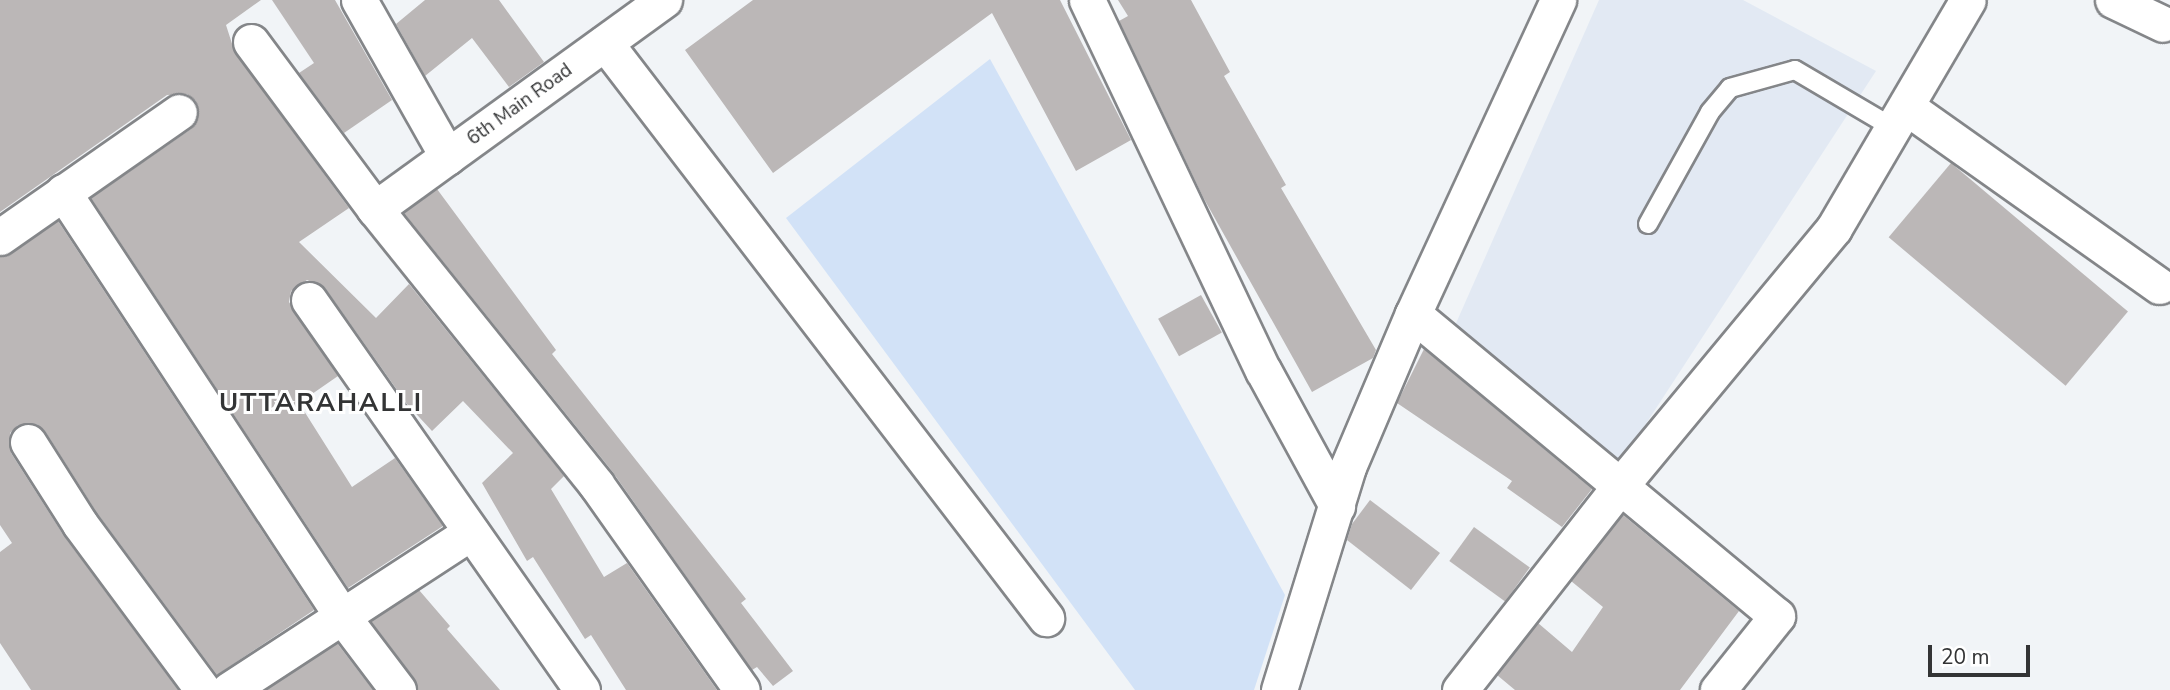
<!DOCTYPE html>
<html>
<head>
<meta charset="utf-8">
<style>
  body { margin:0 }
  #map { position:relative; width:2170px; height:690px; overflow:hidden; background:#f1f4f7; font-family:"Nunito Sans",sans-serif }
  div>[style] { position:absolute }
  .built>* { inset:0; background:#e2e9f3 }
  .green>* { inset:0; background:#d2e2f7 }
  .building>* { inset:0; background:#bbb7b7; transform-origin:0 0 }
  .roads { filter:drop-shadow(2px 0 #848689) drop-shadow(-2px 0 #848689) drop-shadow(0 2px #848689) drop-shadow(0 -2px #848689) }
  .lane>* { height:18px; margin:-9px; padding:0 9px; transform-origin:9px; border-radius:9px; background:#fff }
  .street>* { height:35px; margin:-17.5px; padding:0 17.5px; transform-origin:17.5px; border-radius:17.5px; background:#fff }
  span { translate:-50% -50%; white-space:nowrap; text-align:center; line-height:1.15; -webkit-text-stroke:6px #fff; paint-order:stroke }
  .street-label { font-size:19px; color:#333435 }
  .district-label { font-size:26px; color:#333435; font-weight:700; letter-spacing:2px }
  .scale { position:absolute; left:1928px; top:645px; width:102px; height:32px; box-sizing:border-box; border:4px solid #333435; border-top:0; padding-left:9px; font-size:21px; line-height:24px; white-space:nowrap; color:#333435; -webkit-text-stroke:5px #fff; paint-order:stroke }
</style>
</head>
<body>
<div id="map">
  <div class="built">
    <div style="clip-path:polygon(1599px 0,1743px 0,1876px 71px,1621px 462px,1453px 330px)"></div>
  </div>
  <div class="green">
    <div style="clip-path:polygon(990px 59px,1285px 595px,1254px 690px,1135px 690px,786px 218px)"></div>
  </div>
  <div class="building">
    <div style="clip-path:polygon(0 0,261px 0,226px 25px,235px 53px,349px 208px,299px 242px,376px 318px,409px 284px,564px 476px,551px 489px,604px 577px,627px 563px,717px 690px,626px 690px,591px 635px,585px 639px,533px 557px,527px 561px,482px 483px,513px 453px,463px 401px,432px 431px,407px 404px,325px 288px,307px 280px,291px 291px,289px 302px,338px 376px,299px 403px,352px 487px,395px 458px,443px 526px,348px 588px,91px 198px,191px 129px,197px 120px,196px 101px,187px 94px,167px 95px,0 212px)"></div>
    <div style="clip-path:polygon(272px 0,335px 0,392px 100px,344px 133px,299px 73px,314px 63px)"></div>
    <div style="clip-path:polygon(425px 0,499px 0,544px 62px,509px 87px,472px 38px,425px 76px,396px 24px)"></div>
    <div style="clip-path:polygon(753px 0,1060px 0,1131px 140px,1076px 171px,992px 13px,773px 173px,685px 50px)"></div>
    <div style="clip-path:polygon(1118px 0,1191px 0,1230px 72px,1224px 76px,1286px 185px,1281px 188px,1376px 350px,1373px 358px,1312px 392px,1203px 197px,1119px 21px,1128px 16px)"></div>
    <div style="left:1951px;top:163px;width:231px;height:97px;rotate:40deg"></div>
    <div style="clip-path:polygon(437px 189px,556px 350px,552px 354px,746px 599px,741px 603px,793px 671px,773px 686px,757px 667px,752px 670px,612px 471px,404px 213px)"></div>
    <div style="clip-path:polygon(58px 221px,314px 610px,217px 675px,97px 513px,45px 431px,37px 424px,18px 425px,10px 433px,11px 453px,64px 536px,178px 690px,31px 690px,0 643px,0 552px,12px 543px,0 525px,0 257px)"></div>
    <div style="left:1201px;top:295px;width:43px;height:49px;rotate:61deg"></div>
    <div style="clip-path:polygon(1424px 349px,1592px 489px,1562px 527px,1507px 488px,1512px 481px,1397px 403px)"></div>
    <div style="clip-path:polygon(1370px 500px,1440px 553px,1411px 590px,1347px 540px,1352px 524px)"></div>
    <div style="clip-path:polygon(1623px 515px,1739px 611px,1680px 690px,1515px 690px,1497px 675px,1538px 623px,1572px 652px,1603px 607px,1571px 581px)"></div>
    <div style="left:1474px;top:527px;width:69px;height:42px;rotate:36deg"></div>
    <div style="clip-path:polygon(419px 590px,450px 626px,447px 629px,500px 690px,418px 690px,414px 678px,371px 621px)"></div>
    <div style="clip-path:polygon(337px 643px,373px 690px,266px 690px)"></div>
  </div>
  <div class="roads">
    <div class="lane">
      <div style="left:1648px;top:224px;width:128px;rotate:-61deg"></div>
      <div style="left:1710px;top:112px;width:31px;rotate:-50deg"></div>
      <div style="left:1730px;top:88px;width:67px;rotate:-15.5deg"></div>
      <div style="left:1795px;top:70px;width:116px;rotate:30.5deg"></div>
    </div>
    <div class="street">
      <div style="left:359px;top:0;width:180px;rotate:60.5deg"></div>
      <div style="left:1087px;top:0;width:410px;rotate:64.6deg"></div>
      <div style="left:1263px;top:370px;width:155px;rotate:61.4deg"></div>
      <div style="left:2113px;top:0;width:55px;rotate:25.6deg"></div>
      <div style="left:251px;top:42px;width:208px;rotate:53.4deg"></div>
      <div style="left:375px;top:209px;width:353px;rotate:51.2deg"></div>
      <div style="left:596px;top:484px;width:252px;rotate:54.7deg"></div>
      <div style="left:605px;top:43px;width:725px;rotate:52.51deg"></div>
      <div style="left:1908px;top:108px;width:308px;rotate:35.3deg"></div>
      <div style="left:63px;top:192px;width:508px;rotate:56.65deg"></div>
      <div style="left:342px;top:616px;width:93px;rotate:52.9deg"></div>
      <div style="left:375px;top:209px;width:357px;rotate:-35.9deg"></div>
      <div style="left:0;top:237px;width:218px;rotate:-34.9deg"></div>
      <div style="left:309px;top:300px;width:476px;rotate:55deg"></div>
      <div style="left:1413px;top:314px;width:473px;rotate:39.7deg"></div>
      <div style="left:1777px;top:616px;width:95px;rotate:128.6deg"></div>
      <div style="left:28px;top:442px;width:97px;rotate:57.6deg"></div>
      <div style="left:80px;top:524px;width:207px;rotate:53.5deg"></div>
      <div style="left:229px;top:690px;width:289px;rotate:-33.1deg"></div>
      <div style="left:1279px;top:690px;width:233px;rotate:-72.8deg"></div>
      <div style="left:1348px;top:467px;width:166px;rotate:-67deg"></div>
      <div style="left:1413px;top:314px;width:346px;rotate:-65.2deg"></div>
      <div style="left:1460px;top:690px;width:259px;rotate:-51.9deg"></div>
      <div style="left:1620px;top:486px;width:335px;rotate:-50.3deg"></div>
      <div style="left:1834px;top:228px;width:264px;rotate:-59.6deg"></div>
    </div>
  </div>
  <div class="street-label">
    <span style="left:520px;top:105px;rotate:-36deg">6th Main Road</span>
  </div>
  <div class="district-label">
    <span style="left:321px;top:403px">UTTARAHALLI</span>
  </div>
  <div class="scale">20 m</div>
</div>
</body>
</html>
